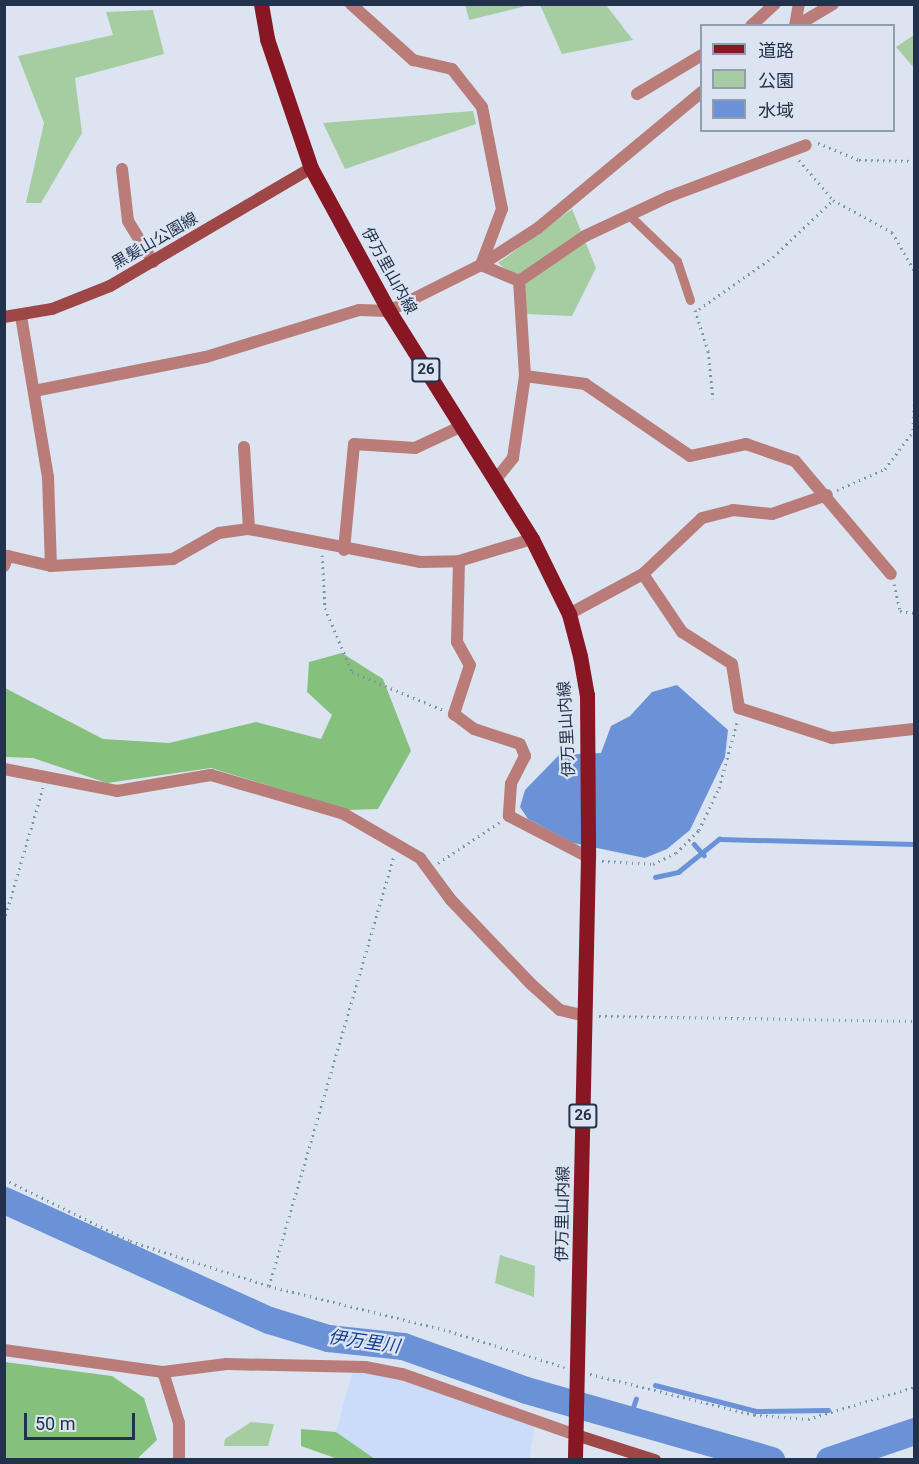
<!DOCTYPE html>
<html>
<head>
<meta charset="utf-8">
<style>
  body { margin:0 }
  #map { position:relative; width:919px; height:1464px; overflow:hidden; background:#dce4f1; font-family:Roboto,"Noto Sans JP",sans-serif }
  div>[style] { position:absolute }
  .built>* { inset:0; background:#cbdcfa }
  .green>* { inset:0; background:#a6cda1 }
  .forest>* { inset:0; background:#85c17d }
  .water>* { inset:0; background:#6b92d7 }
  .stream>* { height:4.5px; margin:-2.25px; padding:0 2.25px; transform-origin:2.25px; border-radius:2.25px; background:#6b92d7 }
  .river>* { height:27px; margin:-13.5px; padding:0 13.5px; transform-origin:13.5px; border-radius:13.5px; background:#6b92d7 }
  .path>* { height:3px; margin-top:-1.5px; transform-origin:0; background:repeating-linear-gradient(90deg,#8490a3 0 1.5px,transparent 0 6px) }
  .lane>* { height:9px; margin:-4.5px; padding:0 4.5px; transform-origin:4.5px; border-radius:4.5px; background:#b97c79 }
  .street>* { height:12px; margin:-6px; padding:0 6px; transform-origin:6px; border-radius:6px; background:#b97c79 }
  .secondary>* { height:12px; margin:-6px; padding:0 6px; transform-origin:6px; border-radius:6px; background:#9f4747 }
  .primary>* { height:15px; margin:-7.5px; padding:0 7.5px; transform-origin:7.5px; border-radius:7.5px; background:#881723 }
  span { translate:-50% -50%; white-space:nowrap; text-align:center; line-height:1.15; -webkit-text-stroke:4.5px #dce4f1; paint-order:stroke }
  .shield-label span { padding:2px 4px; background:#dce4f1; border:2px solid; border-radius:4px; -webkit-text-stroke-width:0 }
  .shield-label { font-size:15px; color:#23324c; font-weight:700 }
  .street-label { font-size:16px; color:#23324c }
  .water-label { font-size:18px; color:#143f90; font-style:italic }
  .frame { position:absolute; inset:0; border:6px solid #23324c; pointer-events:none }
  .legend { position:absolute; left:700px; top:24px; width:195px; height:108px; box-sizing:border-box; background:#dce4f1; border:2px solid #929daf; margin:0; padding:8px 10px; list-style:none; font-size:18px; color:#23324c }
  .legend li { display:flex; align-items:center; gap:12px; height:30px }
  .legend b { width:30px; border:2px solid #929daf }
  .scale { position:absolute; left:24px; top:1413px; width:111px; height:27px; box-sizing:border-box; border:3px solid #23324c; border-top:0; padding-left:8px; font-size:18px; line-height:21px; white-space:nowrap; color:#23324c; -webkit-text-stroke:4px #dce4f1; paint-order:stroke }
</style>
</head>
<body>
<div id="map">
  <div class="built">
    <div style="clip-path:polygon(353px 1370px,400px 1378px,535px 1425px,529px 1460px,375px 1459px,336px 1432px)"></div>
  </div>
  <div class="green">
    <div style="clip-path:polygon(465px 4px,530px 4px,530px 5px,469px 20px)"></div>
    <div style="clip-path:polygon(540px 5px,606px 5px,633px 40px,562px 54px)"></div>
    <div style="clip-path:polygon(153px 10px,164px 54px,75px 78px,82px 133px,41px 203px,26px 203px,44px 123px,18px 56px,113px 35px,106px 12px)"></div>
    <div style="clip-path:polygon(914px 35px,914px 68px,896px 47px)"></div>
    <div style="clip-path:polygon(473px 111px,476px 124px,345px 169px,323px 123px)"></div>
    <div style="clip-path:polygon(572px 209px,596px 268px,572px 316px,525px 314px,524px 284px,498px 263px)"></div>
    <div style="clip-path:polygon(500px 1255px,535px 1266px,534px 1297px,495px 1283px)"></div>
    <div style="clip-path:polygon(251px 1422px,274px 1424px,268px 1446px,224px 1446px,225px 1439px)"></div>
  </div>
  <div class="forest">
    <div style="clip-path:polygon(342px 653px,383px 679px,411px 751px,378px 809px,349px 810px,211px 768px,107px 783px,33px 758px,5px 757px,5px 688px,103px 739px,169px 743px,256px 722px,321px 739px,332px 715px,307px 692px,309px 662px)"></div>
    <div style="clip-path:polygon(5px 1362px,112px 1376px,144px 1398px,157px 1440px,137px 1459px,5px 1459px)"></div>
    <div style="clip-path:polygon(301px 1429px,336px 1432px,375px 1459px,338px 1459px,301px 1446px)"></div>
  </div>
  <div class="water">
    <div style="clip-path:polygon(677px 685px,728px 730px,725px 757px,690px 830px,667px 849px,645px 858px,573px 843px,528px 819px,520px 807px,525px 790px,559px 755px,601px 753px,611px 726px,630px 716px,652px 692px)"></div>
  </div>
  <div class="stream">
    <div style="left:694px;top:844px;width:15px;rotate:48deg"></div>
    <div style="left:655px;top:877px;width:24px;rotate:-12deg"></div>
    <div style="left:678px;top:872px;width:53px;rotate:-38.8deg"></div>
    <div style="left:719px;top:839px;width:195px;rotate:1.5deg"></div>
    <div style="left:655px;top:1385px;width:104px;rotate:14.4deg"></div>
    <div style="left:756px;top:1411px;width:72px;rotate:-0.8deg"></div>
    <div style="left:629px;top:1419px;width:21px;rotate:-71deg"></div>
  </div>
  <div class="river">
    <div style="left:4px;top:1200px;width:291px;rotate:24.4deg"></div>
    <div style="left:269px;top:1320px;width:62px;rotate:17deg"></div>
    <div style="left:328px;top:1338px;width:75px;rotate:6.1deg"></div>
    <div style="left:403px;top:1346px;width:131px;rotate:19.7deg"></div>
    <div style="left:526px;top:1390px;width:255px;rotate:15.9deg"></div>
    <div style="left:829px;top:1460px;width:90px;rotate:-18.8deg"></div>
  </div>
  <div class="path">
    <div style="left:818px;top:143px;width:44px;rotate:22.5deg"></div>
    <div style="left:859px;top:160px;width:55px;rotate:1deg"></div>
    <div style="left:799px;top:160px;width:52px;rotate:49.6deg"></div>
    <div style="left:833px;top:200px;width:67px;rotate:28.5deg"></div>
    <div style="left:892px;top:232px;width:44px;rotate:59.9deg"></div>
    <div style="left:699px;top:309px;width:90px;rotate:-35.1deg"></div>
    <div style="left:773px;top:257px;width:83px;rotate:-43.5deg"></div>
    <div style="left:695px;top:310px;width:43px;rotate:72.4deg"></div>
    <div style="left:708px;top:351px;width:48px;rotate:84.1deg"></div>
    <div style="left:913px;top:430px;width:25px;rotate:-88deg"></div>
    <div style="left:837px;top:490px;width:52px;rotate:-23.6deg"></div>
    <div style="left:885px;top:469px;width:49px;rotate:-53.4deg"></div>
    <div style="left:322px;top:555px;width:53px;rotate:86.8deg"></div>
    <div style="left:325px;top:608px;width:69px;rotate:67.1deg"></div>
    <div style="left:352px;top:672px;width:99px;rotate:22.7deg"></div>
    <div style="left:894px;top:584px;width:28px;rotate:77deg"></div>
    <div style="left:900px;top:611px;width:14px;rotate:8deg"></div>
    <div style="left:602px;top:861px;width:51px;rotate:3.4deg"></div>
    <div style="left:653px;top:864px;width:25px;rotate:-26deg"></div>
    <div style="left:676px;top:853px;width:33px;rotate:-45deg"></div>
    <div style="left:699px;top:830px;width:47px;rotate:-64.5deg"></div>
    <div style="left:719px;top:788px;width:72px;rotate:-74.6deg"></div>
    <div style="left:438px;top:863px;width:74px;rotate:-33.5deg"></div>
    <div style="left:4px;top:921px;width:139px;rotate:-73.7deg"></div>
    <div style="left:599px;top:1016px;width:315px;rotate:0.9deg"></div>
    <div style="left:4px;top:1179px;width:140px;rotate:26.2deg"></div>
    <div style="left:130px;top:1241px;width:146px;rotate:17.9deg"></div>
    <div style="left:269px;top:1286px;width:186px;rotate:14deg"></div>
    <div style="left:449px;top:1331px;width:121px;rotate:17.4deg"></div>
    <div style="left:269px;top:1286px;width:446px;rotate:-73.8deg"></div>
    <div style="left:590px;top:1374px;width:169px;rotate:14deg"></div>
    <div style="left:754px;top:1415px;width:54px;rotate:4.2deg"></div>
    <div style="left:808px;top:1419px;width:111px;rotate:-16.8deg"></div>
  </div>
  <div class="lane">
    <div style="left:629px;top:215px;width:66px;rotate:43.8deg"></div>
    <div style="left:677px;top:261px;width:41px;rotate:71.6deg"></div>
  </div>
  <div class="street">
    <div style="left:351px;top:4px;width:84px;rotate:42.1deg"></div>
    <div style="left:413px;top:60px;width:40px;rotate:13deg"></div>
    <div style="left:452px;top:69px;width:48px;rotate:51.7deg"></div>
    <div style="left:482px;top:107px;width:104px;rotate:78.9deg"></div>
    <div style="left:502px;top:209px;width:60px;rotate:110.6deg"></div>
    <div style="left:751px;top:26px;width:33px;rotate:-43deg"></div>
    <div style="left:795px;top:26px;width:22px;rotate:-80deg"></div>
    <div style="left:796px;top:26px;width:43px;rotate:-30.7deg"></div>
    <div style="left:637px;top:94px;width:76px;rotate:-31deg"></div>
    <div style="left:122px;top:169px;width:52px;rotate:83.4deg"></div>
    <div style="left:128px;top:221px;width:48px;rotate:58.6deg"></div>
    <div style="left:481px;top:265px;width:41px;rotate:22.8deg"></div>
    <div style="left:519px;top:281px;width:80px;rotate:-34.3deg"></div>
    <div style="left:585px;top:236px;width:92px;rotate:-25.2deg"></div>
    <div style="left:668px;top:197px;width:147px;rotate:-20.6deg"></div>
    <div style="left:21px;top:316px;width:163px;rotate:80.5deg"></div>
    <div style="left:48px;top:477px;width:89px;rotate:88.1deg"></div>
    <div style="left:51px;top:566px;width:122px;rotate:-3.3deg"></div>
    <div style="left:173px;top:559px;width:53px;rotate:-29.5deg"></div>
    <div style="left:219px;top:533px;width:30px;rotate:-8deg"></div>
    <div style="left:249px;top:529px;width:174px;rotate:10.9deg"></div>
    <div style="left:420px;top:562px;width:39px;rotate:-1deg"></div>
    <div style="left:459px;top:561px;width:76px;rotate:-16.8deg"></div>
    <div style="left:525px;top:376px;width:61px;rotate:7.6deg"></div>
    <div style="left:585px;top:384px;width:127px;rotate:34.4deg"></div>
    <div style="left:690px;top:456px;width:57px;rotate:-12.1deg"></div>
    <div style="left:746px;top:444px;width:52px;rotate:19.1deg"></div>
    <div style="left:795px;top:461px;width:148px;rotate:49.7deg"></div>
    <div style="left:34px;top:391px;width:175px;rotate:-11.2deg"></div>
    <div style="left:206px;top:357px;width:160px;rotate:-17.1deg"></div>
    <div style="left:359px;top:310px;width:30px;rotate:2deg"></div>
    <div style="left:389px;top:311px;width:103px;rotate:-26.6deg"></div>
    <div style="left:481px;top:265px;width:68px;rotate:-33deg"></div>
    <div style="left:538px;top:228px;width:213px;rotate:-39.7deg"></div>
    <div style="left:244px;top:447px;width:82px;rotate:86.5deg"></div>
    <div style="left:496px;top:479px;width:27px;rotate:-51deg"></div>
    <div style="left:513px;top:458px;width:83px;rotate:-81.7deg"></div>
    <div style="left:525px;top:376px;width:95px;rotate:-93.6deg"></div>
    <div style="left:344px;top:550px;width:106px;rotate:-84.6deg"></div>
    <div style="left:354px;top:444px;width:61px;rotate:3.8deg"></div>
    <div style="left:415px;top:448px;width:52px;rotate:-25.1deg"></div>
    <div style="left:459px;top:561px;width:81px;rotate:91.4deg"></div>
    <div style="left:457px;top:642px;width:26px;rotate:61deg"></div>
    <div style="left:470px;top:665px;width:52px;rotate:108.1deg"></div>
    <div style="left:454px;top:714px;width:25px;rotate:37deg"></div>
    <div style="left:474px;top:729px;width:48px;rotate:18.1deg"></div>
    <div style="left:520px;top:744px;width:13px;rotate:67deg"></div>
    <div style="left:525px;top:756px;width:31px;rotate:117deg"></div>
    <div style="left:511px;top:784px;width:32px;rotate:94deg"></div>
    <div style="left:509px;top:816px;width:89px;rotate:27.4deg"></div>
    <div style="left:4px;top:566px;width:11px;rotate:-68deg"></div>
    <div style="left:8px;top:556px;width:44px;rotate:13.1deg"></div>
    <div style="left:643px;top:574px;width:81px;rotate:-43.5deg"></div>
    <div style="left:702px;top:518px;width:32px;rotate:-14deg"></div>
    <div style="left:733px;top:510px;width:39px;rotate:6deg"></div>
    <div style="left:772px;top:514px;width:58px;rotate:-19.1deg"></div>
    <div style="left:569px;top:614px;width:84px;rotate:-28.4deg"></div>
    <div style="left:643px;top:574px;width:70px;rotate:56.1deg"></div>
    <div style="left:682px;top:632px;width:59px;rotate:32.6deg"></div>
    <div style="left:732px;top:664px;width:45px;rotate:81deg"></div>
    <div style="left:739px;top:708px;width:98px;rotate:17.9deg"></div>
    <div style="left:832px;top:738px;width:82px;rotate:-6.3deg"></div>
    <div style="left:4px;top:769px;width:115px;rotate:11deg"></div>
    <div style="left:117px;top:791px;width:95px;rotate:-9.7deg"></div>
    <div style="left:211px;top:775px;width:139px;rotate:16.3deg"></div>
    <div style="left:344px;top:814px;width:88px;rotate:30.1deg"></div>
    <div style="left:420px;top:858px;width:52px;rotate:53.6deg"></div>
    <div style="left:451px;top:900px;width:116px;rotate:46.4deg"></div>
    <div style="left:531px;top:984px;width:39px;rotate:42deg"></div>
    <div style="left:560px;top:1010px;width:26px;rotate:13deg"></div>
    <div style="left:4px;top:1350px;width:161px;rotate:7.9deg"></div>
    <div style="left:163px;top:1372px;width:64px;rotate:-7.2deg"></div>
    <div style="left:226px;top:1364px;width:139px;rotate:1.2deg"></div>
    <div style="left:365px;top:1367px;width:38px;rotate:11deg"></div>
    <div style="left:402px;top:1374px;width:184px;rotate:19.3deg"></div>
    <div style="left:163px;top:1372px;width:53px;rotate:72.6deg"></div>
    <div style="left:179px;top:1423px;width:37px;rotate:90deg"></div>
  </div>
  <div class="secondary">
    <div style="left:4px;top:317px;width:49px;rotate:-9.5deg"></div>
    <div style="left:52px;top:309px;width:62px;rotate:-21.6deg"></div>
    <div style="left:110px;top:286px;width:233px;rotate:-30.4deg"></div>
    <div style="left:576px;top:1435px;width:83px;rotate:17.6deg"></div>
  </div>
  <div class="primary">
    <div style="left:261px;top:4px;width:36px;rotate:80deg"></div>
    <div style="left:267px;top:39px;width:136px;rotate:71.2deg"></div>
    <div style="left:311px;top:168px;width:163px;rotate:61.4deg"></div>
    <div style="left:389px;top:311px;width:269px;rotate:57.9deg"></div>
    <div style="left:532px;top:539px;width:84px;rotate:63.7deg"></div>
    <div style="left:569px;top:614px;width:43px;rotate:75.3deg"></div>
    <div style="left:580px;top:656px;width:40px;rotate:80deg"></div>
    <div style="left:587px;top:695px;width:162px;rotate:89.6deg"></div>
    <div style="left:588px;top:857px;width:603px;rotate:91.24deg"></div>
  </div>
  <div class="shield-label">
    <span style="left:426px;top:370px">26</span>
    <span style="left:583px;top:1116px">26</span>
  </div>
  <div class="street-label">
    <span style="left:155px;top:241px;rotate:-30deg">黒髪山公園線</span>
    <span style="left:389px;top:271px;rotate:61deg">伊万里山内線</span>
    <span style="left:567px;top:729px;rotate:-93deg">伊万里山内線</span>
    <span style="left:563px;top:1214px;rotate:-89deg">伊万里山内線</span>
  </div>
  <div class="water-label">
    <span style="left:364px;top:1342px;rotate:8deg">伊万里川</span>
  </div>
  <div class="frame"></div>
  <ul class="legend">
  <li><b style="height:8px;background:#881723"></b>道路</li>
  <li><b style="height:16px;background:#a6cda1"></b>公園</li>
  <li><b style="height:16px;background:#6b92d7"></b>水域</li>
  </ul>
  <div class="scale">50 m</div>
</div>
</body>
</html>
